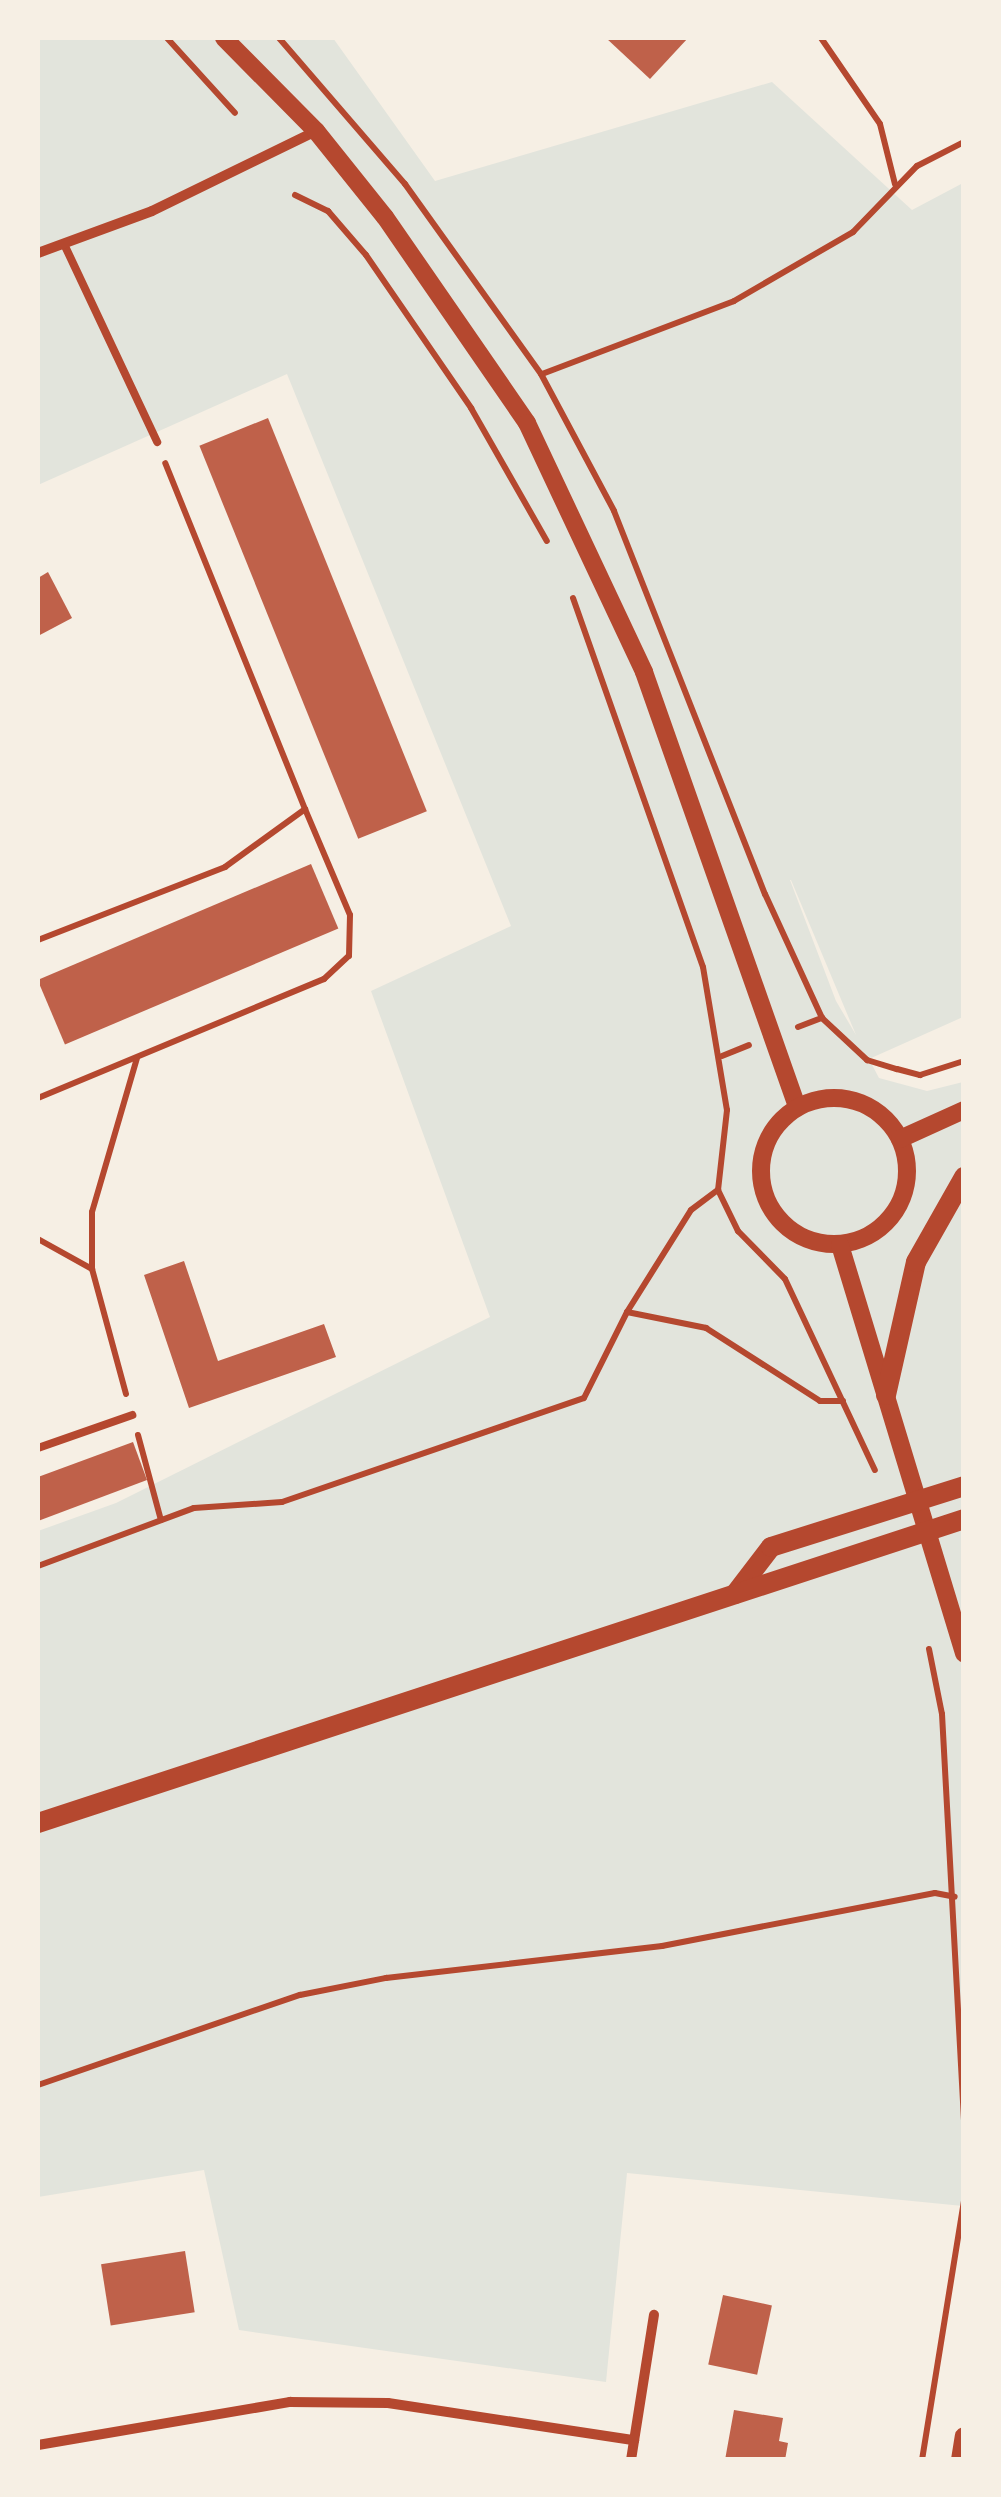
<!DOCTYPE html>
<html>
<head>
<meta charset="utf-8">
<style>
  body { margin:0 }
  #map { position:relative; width:1001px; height:2497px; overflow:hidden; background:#f6efe4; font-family:"Libre Baskerville",serif }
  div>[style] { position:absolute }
  .green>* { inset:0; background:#e2e4dc }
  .building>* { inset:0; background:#bf614a; transform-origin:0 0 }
  .path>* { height:6px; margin:-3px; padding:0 3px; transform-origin:3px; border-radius:3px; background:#b5482f }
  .service>* { height:8px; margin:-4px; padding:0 4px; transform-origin:4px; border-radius:4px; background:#b5482f }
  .minor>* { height:10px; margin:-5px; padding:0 5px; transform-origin:5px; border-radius:5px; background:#b5482f }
  .tertiary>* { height:18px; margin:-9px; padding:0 9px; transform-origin:9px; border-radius:9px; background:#b5482f }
  .tertiary>.ring { margin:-9px; padding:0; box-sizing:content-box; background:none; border:18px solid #b5482f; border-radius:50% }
  .secondary>* { height:20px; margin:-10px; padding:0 10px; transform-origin:10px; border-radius:10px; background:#b5482f }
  span { translate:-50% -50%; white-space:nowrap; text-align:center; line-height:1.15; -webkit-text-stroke:10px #f6efe4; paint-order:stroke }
  .frame { position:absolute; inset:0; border:40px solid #f6efe4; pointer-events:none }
</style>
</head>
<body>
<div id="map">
  <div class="green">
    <div style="clip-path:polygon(evenodd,38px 38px,333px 38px,435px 181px,772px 82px,912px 210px,963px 183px,963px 1017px,869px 1059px,879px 1078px,927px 1091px,963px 1082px,963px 2206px,627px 2173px,606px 2382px,239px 2330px,204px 2170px,38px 2197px,38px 1531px,116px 1503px,490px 1317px,371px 991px,511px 926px,287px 374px,38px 485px,38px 38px,790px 880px,791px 880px,856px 1035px,836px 1001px,790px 880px)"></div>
  </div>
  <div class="building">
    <div style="clip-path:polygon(606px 38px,688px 38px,650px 79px)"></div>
    <div style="left:268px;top:418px;width:424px;height:74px;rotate:68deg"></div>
    <div style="clip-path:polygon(48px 572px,72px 618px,38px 636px,38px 578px)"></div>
    <div style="left:311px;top:864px;width:70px;height:297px;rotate:67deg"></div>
    <div style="clip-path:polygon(184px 1261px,218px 1361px,324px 1324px,336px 1357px,189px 1408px,144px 1275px)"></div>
    <div style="clip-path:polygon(133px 1442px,147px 1480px,38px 1521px,38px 1477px)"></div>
    <div style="left:185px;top:2251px;width:62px;height:85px;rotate:81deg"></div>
    <div style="left:723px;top:2295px;width:50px;height:71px;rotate:12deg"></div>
    <div style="clip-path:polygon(734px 2410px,783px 2418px,779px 2441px,788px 2443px,785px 2460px,725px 2460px)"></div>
  </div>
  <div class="path">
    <div style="left:167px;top:38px;width:101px;rotate:47.8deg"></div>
    <div style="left:279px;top:38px;width:193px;rotate:49.2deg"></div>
    <div style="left:405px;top:184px;width:234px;rotate:54.4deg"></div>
    <div style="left:541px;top:374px;width:155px;rotate:61.9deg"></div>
    <div style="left:614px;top:511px;width:412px;rotate:68.5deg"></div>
    <div style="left:765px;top:894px;width:136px;rotate:65.3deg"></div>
    <div style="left:822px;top:1018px;width:62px;rotate:43deg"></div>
    <div style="left:867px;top:1060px;width:31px;rotate:17deg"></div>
    <div style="left:897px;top:1069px;width:24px;rotate:15deg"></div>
    <div style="left:920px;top:1075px;width:46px;rotate:-17.7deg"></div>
    <div style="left:821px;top:38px;width:104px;rotate:55.5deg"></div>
    <div style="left:880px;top:124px;width:62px;rotate:76deg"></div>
    <div style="left:295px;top:195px;width:37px;rotate:26deg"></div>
    <div style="left:328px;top:211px;width:58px;rotate:49.2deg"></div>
    <div style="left:366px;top:255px;width:186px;rotate:55.5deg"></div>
    <div style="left:471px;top:408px;width:153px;rotate:60.3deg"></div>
    <div style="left:542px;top:374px;width:205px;rotate:-20.8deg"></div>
    <div style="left:734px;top:301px;width:138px;rotate:-30.1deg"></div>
    <div style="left:853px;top:232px;width:92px;rotate:-45.9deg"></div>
    <div style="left:917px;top:166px;width:53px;rotate:-27.1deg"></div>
    <div style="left:573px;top:598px;width:391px;rotate:70.6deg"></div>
    <div style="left:703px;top:967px;width:145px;rotate:80.5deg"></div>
    <div style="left:727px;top:1110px;width:81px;rotate:96.4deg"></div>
    <div style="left:718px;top:1190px;width:46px;rotate:64deg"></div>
    <div style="left:738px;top:1231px;width:67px;rotate:45.6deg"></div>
    <div style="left:785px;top:1279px;width:211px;rotate:64.8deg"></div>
    <div style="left:38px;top:940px;width:201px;rotate:-21.3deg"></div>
    <div style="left:225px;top:867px;width:99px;rotate:-35.9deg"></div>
    <div style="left:305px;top:809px;width:373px;rotate:-112deg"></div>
    <div style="left:798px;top:1027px;width:26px;rotate:-21deg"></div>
    <div style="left:722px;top:1056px;width:29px;rotate:-22deg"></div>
    <div style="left:38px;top:1098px;width:310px;rotate:-22.6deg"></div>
    <div style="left:324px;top:979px;width:34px;rotate:-43deg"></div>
    <div style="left:349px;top:956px;width:41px;rotate:-88.6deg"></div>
    <div style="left:350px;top:915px;width:115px;rotate:-113deg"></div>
    <div style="left:38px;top:1239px;width:62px;rotate:29.1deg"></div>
    <div style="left:627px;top:1312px;width:81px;rotate:11.4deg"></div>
    <div style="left:706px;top:1328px;width:135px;rotate:32.6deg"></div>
    <div style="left:820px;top:1401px;width:23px"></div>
    <div style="left:126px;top:1394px;width:130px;rotate:-105.2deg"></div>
    <div style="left:92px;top:1269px;width:57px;rotate:-90deg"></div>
    <div style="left:92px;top:1212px;width:160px;rotate:-73.7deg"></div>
    <div style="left:138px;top:1435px;width:88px;rotate:74.9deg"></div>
    <div style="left:38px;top:1566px;width:166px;rotate:-20.4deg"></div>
    <div style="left:194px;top:1508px;width:88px;rotate:-3.9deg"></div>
    <div style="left:282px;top:1502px;width:319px;rotate:-19deg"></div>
    <div style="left:584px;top:1398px;width:96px;rotate:-63.4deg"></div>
    <div style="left:627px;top:1312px;width:120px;rotate:-57.9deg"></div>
    <div style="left:691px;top:1210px;width:34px;rotate:-37deg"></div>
    <div style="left:929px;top:1649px;width:66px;rotate:78.7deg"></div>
    <div style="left:942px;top:1714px;width:413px;rotate:86.9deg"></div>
    <div style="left:38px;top:2085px;width:277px;rotate:-19deg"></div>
    <div style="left:300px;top:1995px;width:88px;rotate:-11.2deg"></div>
    <div style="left:386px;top:1978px;width:278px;rotate:-6.6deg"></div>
    <div style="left:662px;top:1946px;width:278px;rotate:-11deg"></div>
    <div style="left:935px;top:1893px;width:20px;rotate:11deg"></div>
    <div style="left:922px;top:2460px;width:262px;rotate:-80.8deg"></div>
  </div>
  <div class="service">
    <div style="left:64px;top:244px;width:219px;rotate:64.8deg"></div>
    <div style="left:38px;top:1448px;width:100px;rotate:-19.3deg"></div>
  </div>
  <div class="minor">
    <div style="left:38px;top:253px;width:121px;rotate:-20.2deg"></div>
    <div style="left:152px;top:211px;width:182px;rotate:-26deg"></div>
    <div style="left:38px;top:2445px;width:256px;rotate:-9.7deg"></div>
    <div style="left:290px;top:2402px;width:98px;rotate:0.6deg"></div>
    <div style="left:388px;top:2403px;width:249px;rotate:8.6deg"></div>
    <div style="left:631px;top:2460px;width:147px;rotate:-81deg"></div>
  </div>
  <div class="tertiary">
    <div style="left:224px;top:38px;width:131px;rotate:45.3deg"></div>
    <div style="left:316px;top:131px;width:110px;rotate:51.3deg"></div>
    <div style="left:385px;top:217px;width:250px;rotate:55.4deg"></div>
    <div style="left:527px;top:423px;width:275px;rotate:64.8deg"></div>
    <div style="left:644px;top:672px;width:461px;rotate:70.6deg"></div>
    <div class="ring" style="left:761px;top:1098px;width:128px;height:128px"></div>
    <div style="left:900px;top:1139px;width:70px;rotate:-24.4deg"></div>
    <div style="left:840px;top:1245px;width:427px;rotate:73.1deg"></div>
    <div style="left:960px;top:2460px;width:24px;rotate:-81deg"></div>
  </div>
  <div class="secondary">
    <div style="left:886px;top:1395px;width:136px;rotate:-77.3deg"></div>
    <div style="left:916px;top:1262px;width:98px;rotate:-60.5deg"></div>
    <div style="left:735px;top:1594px;width:59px;rotate:-52.5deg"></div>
    <div style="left:771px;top:1547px;width:202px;rotate:-17.5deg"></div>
    <div style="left:38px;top:1823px;width:975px;rotate:-18.17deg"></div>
  </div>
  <div class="frame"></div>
</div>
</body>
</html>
